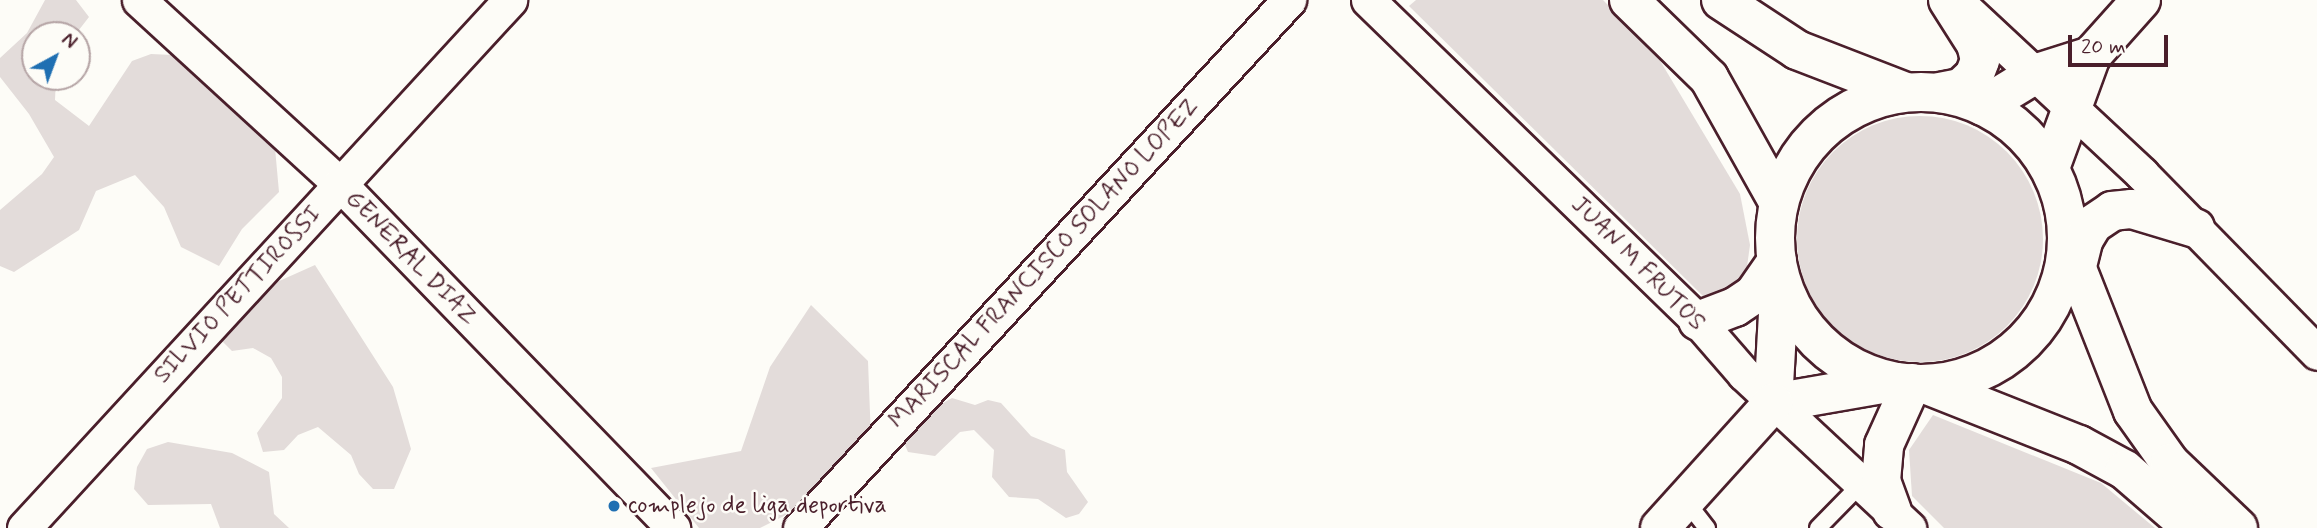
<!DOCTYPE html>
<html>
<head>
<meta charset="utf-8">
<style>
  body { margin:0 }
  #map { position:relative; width:2317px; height:528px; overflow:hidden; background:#fdfcf7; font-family:Mynerve,sans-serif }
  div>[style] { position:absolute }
  .green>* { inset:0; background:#e3dcda }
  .round { border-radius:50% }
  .roads { filter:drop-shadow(2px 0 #4a1f2b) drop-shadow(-2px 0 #4a1f2b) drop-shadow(0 2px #4a1f2b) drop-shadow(0 -2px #4a1f2b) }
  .service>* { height:16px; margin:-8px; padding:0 8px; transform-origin:8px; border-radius:8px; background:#fdfcf7 }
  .minor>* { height:33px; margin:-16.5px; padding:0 16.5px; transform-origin:16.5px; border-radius:16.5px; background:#fdfcf7 }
  .primary>* { height:38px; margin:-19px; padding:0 19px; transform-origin:19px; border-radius:19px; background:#fdfcf7 }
  .trunk>* { height:38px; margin:-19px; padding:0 19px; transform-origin:19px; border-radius:19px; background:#fdfcf7 }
  .trunk>.ring { margin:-19px; padding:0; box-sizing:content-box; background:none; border:38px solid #fdfcf7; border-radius:50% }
  .dots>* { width:19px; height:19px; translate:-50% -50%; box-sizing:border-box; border:4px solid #fdfcf7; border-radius:50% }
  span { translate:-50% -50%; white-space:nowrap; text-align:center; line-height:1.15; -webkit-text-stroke:5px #fdfcf7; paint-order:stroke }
  .street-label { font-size:24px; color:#4a1f2b }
  .poi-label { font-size:24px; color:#4a1f2b }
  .left { translate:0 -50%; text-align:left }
  .north { position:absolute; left:21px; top:21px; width:70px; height:70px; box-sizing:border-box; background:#fdfcf7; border:2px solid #b5a4a5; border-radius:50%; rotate:41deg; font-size:19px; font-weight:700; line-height:28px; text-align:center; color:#4a1f2b }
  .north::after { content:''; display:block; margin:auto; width:24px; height:32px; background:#1f6fb2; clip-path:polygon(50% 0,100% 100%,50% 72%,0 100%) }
  .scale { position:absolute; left:2068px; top:35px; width:100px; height:32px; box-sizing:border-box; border:4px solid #4a1f2b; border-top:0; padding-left:9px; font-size:21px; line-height:24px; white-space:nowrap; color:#4a1f2b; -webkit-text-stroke:5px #fdfcf7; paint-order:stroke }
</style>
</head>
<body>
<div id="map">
  <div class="green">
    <div style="clip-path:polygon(45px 0,76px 0,89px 17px,75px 35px,35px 35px,35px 77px,56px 77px,55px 100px,89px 126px,132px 61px,151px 54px,194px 56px,258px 107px,275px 148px,279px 192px,242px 229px,219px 266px,181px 247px,164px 207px,135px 175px,96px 191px,79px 230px,14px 272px,0 266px,0 210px,42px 174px,54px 157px,29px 114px,0 77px,0 58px,27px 33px)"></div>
    <div style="clip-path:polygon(1416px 0,1603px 0,1656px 54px,1740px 194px,1750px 245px,1746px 274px,1706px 299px,1409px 6px)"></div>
    <div class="round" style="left:1797px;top:116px;width:246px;height:246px"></div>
    <div style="clip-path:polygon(315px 265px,393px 387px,411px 449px,394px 489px,373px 489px,359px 474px,351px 455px,318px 427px,298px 435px,284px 450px,263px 452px,257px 433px,282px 398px,282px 377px,271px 358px,253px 348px,232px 351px,217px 336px,277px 282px)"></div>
    <div style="clip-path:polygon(811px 305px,868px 361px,871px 439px,804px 506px,760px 528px,699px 528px,651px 468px,741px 451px,770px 367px)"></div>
    <div style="clip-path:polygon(952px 398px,975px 405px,988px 400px,1001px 403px,1031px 436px,1065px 450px,1067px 472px,1088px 502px,1079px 514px,1066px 518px,1038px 499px,1009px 497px,992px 477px,994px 450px,974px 430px,960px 432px,935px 456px,908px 452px,905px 445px,910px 432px,929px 411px)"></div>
    <div style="clip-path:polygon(1933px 415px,2101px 483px,2155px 528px,1944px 528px,1912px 496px,1909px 450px)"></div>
    <div style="clip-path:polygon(168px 442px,232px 453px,269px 472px,274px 514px,289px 528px,220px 528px,211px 504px,148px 505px,134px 489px,137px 467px,147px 449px)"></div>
  </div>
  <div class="roads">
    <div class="service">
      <div style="left:1685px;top:500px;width:36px;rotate:52deg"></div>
      <div style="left:1818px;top:528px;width:63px;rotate:-45.6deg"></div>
    </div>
    <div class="minor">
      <div style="left:139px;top:0;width:273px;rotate:42.5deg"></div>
      <div style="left:340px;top:184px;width:479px;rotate:45.9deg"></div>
      <div style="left:1368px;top:0;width:460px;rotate:44.2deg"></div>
      <div style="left:1698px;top:321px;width:70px;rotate:49deg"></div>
      <div style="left:1744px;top:374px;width:226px;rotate:43deg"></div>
      <div style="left:1961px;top:5px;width:248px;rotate:43deg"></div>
      <div style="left:2142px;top:174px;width:250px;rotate:45.6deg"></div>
      <div style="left:24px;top:528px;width:718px;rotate:-47.37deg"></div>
      <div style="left:800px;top:528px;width:720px;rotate:-47.2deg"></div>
    </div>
    <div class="primary">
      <div style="left:1983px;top:106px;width:63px;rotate:-31.4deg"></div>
      <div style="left:2037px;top:73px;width:57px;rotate:-17.5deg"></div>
      <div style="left:2050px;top:168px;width:119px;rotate:-69.9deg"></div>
      <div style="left:2091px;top:56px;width:75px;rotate:-48.2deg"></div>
    </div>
    <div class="trunk">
      <div style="left:1629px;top:0;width:112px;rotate:44.3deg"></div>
      <div style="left:1709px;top:78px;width:143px;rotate:60.8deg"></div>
      <div style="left:1721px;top:0;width:91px;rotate:33.3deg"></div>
      <div style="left:1797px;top:50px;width:117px;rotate:21.1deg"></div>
      <div style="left:1940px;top:92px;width:21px;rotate:-11deg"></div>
      <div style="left:1961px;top:88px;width:18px;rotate:-43deg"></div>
      <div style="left:1974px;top:76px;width:17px;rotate:-69deg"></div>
      <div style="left:1980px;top:60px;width:16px;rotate:-104deg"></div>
      <div style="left:1976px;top:44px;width:52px;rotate:-122.5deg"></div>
      <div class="ring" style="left:1775px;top:92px;width:254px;height:254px"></div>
      <div style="left:2068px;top:246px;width:177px;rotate:68.5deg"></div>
      <div style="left:2133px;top:411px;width:64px;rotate:54.6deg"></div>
      <div style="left:2170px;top:463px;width:94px;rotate:43.7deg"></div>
      <div style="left:2076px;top:270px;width:32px;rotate:-76deg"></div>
      <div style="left:2084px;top:239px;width:17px;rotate:-59deg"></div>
      <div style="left:2093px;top:224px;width:23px;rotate:-34deg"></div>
      <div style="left:2112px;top:211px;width:20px;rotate:-6deg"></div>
      <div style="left:2132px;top:209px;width:66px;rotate:16.8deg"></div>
      <div style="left:1698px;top:321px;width:40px;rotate:-21deg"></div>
      <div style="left:1735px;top:307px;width:23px;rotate:-34deg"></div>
      <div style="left:1754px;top:294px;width:40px;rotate:-55.1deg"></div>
      <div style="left:1925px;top:384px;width:166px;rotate:21.6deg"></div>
      <div style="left:2079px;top:445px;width:52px;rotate:28.5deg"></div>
      <div style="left:2125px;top:470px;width:89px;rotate:40.9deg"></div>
      <div style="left:1773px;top:403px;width:125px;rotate:-86.8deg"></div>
      <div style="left:1773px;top:403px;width:124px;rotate:-9.8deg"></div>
      <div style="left:1892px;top:511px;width:32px;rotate:-110deg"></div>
      <div style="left:1881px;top:481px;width:36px;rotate:-85deg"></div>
      <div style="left:1884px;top:445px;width:68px;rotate:-65.7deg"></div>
      <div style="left:1660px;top:528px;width:169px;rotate:-47.9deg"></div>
    </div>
  </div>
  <div class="dots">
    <div style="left:614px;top:506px;background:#1f6fb2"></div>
  </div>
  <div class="street-label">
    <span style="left:411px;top:258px;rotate:46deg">GENERAL DIAZ</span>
    <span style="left:1044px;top:264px;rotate:-47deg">MARISCAL FRANCISCO SOLANO LOPEZ</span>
    <span style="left:1638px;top:264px;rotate:45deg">JUAN M FRUTOS</span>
    <span style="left:238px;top:295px;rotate:-47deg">SILVIO PETTIROSSI</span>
  </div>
  <div class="poi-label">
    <span class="left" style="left:628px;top:506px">complejo de liga deportiva</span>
  </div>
  <div class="north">N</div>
  <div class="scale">20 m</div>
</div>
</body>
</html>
